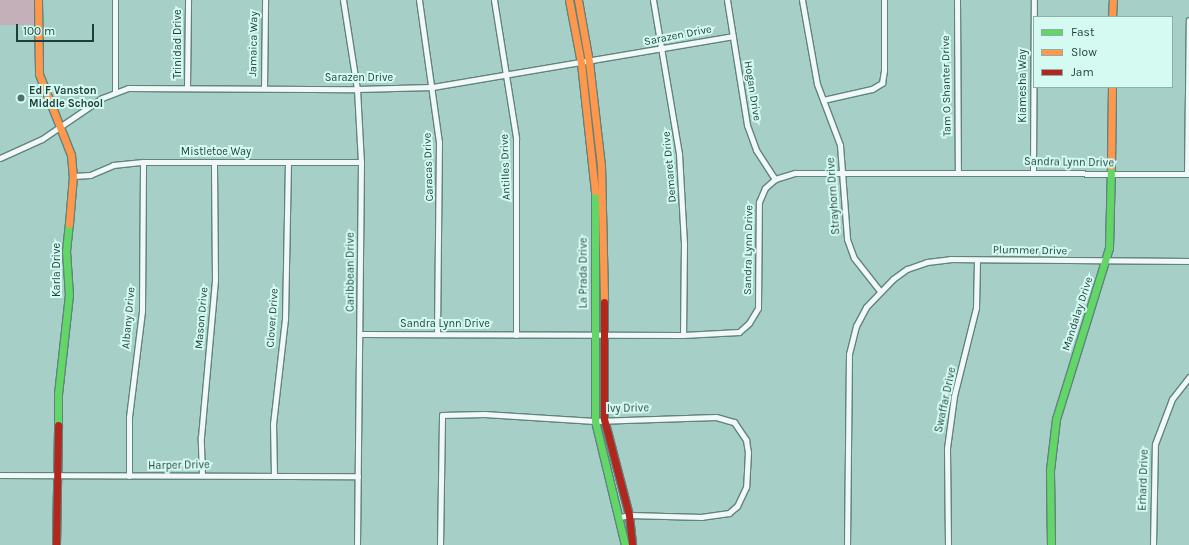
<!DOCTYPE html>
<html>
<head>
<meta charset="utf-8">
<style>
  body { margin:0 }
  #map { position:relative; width:1189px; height:545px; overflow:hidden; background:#a6d0c7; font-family:Karla,sans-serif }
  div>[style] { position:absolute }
  .green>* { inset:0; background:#c4b0b8; transform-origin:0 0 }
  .roads { filter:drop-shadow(1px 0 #5f847d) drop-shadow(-1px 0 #5f847d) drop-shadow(0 1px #5f847d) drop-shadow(0 -1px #5f847d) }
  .street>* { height:5px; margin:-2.5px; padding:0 2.5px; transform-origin:2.5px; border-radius:2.5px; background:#f2f8f7 }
  .fast>* { height:7px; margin:-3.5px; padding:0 3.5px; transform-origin:3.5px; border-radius:3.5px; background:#63d668 }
  .slow>* { height:7px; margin:-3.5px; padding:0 3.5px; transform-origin:3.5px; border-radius:3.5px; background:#ff974d }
  .jam>* { height:7px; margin:-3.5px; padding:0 3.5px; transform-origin:3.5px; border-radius:3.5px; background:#b3261e }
  .dots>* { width:11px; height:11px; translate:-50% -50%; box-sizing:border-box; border:2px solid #d5faf1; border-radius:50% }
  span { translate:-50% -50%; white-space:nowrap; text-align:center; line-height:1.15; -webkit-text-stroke:4px #d5faf1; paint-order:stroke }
  .street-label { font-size:11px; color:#1e3f38 }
  .poi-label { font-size:11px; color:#1e3f38; font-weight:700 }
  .left { translate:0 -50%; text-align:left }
  .legend { position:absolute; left:1033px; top:16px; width:140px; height:72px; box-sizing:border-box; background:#d5faf1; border:1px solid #8cafa7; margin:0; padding:5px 7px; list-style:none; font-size:12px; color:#1e3f38 }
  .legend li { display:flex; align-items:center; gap:8px; height:20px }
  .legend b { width:20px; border:1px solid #8cafa7 }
  .scale { position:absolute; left:16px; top:24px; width:78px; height:18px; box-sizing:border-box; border:2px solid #1e3f38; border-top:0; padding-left:5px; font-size:12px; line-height:14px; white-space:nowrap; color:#1e3f38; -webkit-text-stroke:3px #d5faf1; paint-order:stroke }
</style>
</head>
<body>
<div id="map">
  <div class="green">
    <div style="left:0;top:0;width:34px;height:25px"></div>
  </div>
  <div class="roads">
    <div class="street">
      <div style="left:115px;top:0;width:92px;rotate:90deg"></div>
      <div style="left:343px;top:0;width:90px;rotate:81.1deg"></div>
      <div style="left:357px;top:89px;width:73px;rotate:86.9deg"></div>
      <div style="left:361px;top:162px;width:383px;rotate:90.6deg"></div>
      <div style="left:419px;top:0;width:143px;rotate:82deg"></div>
      <div style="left:439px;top:142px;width:192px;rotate:90.6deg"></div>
      <div style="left:494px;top:0;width:140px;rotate:80.9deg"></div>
      <div style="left:516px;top:138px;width:197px;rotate:90deg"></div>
      <div style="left:653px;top:0;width:156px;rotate:80.4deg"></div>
      <div style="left:679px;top:154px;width:89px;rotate:86.8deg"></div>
      <div style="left:684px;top:243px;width:92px;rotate:90.6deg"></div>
      <div style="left:727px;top:0;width:127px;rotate:80.9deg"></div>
      <div style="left:747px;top:125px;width:27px;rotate:70deg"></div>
      <div style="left:756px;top:150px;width:35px;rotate:57deg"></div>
      <div style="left:802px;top:0;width:85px;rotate:79.9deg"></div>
      <div style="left:817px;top:84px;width:65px;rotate:69.3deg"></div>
      <div style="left:840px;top:145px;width:94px;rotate:85.7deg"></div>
      <div style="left:847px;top:239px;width:20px;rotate:70deg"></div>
      <div style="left:854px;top:258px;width:42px;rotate:51.8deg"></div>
      <div style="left:957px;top:0;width:173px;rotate:89.7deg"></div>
      <div style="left:187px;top:87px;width:87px;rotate:-89.3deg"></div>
      <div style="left:264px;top:88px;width:88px;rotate:-89.3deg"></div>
      <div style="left:823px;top:100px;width:50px;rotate:-12.7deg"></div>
      <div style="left:872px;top:89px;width:12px;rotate:-31deg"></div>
      <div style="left:882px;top:83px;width:13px;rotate:-81deg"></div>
      <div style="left:884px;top:70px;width:70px;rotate:-90deg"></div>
      <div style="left:0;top:158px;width:46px;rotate:-24.3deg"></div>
      <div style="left:42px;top:139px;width:73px;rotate:-34.3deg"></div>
      <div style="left:102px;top:98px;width:28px;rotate:-21deg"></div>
      <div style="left:128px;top:88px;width:229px;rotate:0.3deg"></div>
      <div style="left:357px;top:89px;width:75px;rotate:-1.5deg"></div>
      <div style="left:432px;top:87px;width:305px;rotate:-9.6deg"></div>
      <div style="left:1033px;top:173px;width:173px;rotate:-89.7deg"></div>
      <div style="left:1187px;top:174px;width:154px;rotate:-89.3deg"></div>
      <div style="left:73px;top:176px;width:17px;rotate:-3deg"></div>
      <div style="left:90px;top:175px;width:25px;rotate:-23deg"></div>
      <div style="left:113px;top:165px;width:30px;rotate:-6deg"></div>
      <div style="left:143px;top:162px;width:218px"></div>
      <div style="left:361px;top:334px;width:322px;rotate:0.2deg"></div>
      <div style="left:683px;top:335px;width:56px;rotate:-3.1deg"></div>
      <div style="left:739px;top:332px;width:13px;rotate:-42deg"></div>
      <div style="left:749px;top:323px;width:17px;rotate:-59deg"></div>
      <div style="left:758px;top:308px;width:106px;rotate:-89.5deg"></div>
      <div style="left:759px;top:202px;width:15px;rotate:-67deg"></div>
      <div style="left:765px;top:188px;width:13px;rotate:-42deg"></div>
      <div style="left:775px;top:179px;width:21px;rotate:-17deg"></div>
      <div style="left:795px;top:173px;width:394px;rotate:0.1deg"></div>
      <div style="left:0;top:475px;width:358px;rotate:0.2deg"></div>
      <div style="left:202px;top:475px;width:38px;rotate:-92deg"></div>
      <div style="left:201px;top:437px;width:158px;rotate:-84.9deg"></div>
      <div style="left:215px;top:280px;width:117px;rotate:-90.5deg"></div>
      <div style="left:274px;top:475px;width:51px;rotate:-91.1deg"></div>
      <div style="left:273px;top:424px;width:106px;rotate:-83.5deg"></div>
      <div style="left:285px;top:319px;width:157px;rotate:-88.9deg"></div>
      <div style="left:129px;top:476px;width:59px;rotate:-90deg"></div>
      <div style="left:129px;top:417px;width:107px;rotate:-83deg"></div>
      <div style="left:142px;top:311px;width:149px;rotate:-89.6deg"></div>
      <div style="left:440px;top:545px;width:130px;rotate:-89.1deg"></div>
      <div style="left:442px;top:415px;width:42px;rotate:-1.4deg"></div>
      <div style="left:484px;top:414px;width:111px;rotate:3.6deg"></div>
      <div style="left:595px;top:421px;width:121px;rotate:-1.9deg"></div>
      <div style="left:716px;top:417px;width:19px;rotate:16deg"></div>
      <div style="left:734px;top:422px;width:22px;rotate:56deg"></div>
      <div style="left:746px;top:440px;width:12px;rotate:81deg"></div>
      <div style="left:748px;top:452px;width:35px;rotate:93deg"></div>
      <div style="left:746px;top:487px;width:21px;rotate:115deg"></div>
      <div style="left:737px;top:506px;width:11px;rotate:139deg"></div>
      <div style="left:729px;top:513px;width:27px;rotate:172deg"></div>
      <div style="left:702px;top:517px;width:73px;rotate:-178.4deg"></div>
      <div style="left:629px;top:515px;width:9px;rotate:167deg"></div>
      <div style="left:847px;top:545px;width:191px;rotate:-89.4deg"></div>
      <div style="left:849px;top:354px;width:29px;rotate:-76deg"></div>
      <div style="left:856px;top:326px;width:21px;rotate:-62deg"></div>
      <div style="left:866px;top:307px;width:39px;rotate:-46deg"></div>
      <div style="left:893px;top:279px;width:17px;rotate:-36deg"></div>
      <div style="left:907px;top:269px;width:21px;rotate:-19deg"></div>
      <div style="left:927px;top:262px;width:23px;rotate:-7deg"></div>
      <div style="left:950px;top:259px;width:239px;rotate:0.5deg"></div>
      <div style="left:948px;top:545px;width:97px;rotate:-90.6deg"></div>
      <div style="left:947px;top:448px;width:52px;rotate:-82.3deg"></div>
      <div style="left:954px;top:396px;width:91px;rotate:-76deg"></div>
      <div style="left:976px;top:308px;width:48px;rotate:-88.8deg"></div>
      <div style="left:1153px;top:545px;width:101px;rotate:-88.9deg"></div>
      <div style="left:1155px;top:444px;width:48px;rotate:-69.3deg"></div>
      <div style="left:1172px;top:399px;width:28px;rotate:-52deg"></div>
    </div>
    <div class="fast">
      <div style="left:595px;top:191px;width:230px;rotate:90deg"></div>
      <div style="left:595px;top:421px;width:128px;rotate:76.4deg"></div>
      <div style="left:58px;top:425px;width:31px;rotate:-90deg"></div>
      <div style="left:58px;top:394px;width:100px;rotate:-83.7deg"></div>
      <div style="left:69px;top:295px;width:44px;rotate:-93.9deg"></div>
      <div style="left:66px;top:251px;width:27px;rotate:-84deg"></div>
      <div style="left:1051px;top:545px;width:75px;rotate:-90.8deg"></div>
      <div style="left:1050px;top:470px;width:51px;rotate:-83.3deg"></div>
      <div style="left:1056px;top:419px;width:179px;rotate:-72.8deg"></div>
      <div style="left:1109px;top:248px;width:82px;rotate:-88.6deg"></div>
    </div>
    <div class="slow">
      <div style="left:38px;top:0;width:74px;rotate:89.2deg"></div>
      <div style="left:39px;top:74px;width:87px;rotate:68.4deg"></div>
      <div style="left:71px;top:155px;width:21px;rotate:85deg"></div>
      <div style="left:73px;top:176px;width:48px;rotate:94.8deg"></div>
      <div style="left:569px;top:0;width:64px;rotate:79.2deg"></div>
      <div style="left:581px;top:63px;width:129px;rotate:83.8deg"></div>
      <div style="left:578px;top:0;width:63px;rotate:79.9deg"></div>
      <div style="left:589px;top:62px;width:104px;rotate:83.4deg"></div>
      <div style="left:601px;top:165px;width:137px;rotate:88.7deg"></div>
      <div style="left:1112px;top:17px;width:17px;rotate:-87deg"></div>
      <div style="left:1111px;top:166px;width:79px;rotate:-89.3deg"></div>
    </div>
    <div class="jam">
      <div style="left:604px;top:302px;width:117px;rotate:90deg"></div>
      <div style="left:604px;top:419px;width:99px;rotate:75.4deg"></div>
      <div style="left:629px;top:515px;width:30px;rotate:84deg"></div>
      <div style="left:56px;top:545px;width:120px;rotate:-89deg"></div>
    </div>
  </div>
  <div class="dots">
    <div style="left:21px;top:98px;background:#4e726a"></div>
  </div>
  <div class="street-label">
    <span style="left:678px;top:36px;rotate:-11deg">Sarazen Drive</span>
    <span style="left:178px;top:44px;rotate:-90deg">Trinidad Drive</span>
    <span style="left:254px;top:44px;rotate:-89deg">Jamaica Way</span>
    <span style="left:359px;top:78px">Sarazen Drive</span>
    <span style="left:947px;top:86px;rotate:-91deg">Tam O Shanter Drive</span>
    <span style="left:1023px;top:86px;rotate:-90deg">Kiamesha Way</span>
    <span style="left:752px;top:91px;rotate:81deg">Hogan Drive</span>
    <span style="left:216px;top:152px">Mistletoe Way</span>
    <span style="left:1069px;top:163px;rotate:1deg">Sandra Lynn Drive</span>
    <span style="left:429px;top:167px;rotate:-92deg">Caracas Drive</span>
    <span style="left:506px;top:167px;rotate:-92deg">Antilles Drive</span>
    <span style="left:670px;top:167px;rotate:-95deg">Demaret Drive</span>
    <span style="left:834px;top:196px;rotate:-94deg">Strayhorn Drive</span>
    <span style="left:749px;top:250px;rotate:-89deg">Sandra Lynn Drive</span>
    <span style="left:1030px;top:251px;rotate:1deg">Plummer Drive</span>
    <span style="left:57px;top:270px;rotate:-90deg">Karla Drive</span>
    <span style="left:351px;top:272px;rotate:-90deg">Caribbean Drive</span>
    <span style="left:584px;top:273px;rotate:-90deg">La Prada Drive</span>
    <span style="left:1078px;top:314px;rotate:-72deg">Mandalay Drive</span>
    <span style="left:129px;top:318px;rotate:-85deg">Albany Drive</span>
    <span style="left:202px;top:318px;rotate:-85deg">Mason Drive</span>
    <span style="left:273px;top:318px;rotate:-86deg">Clover Drive</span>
    <span style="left:445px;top:324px">Sandra Lynn Drive</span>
    <span style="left:946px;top:400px;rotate:-78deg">Swaffar Drive</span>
    <span style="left:628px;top:409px;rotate:-1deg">Ivy Drive</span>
    <span style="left:179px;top:466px;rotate:-1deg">Harper Drive</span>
    <span style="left:1144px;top:480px;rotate:-88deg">Erhard Drive</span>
  </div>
  <div class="poi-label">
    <span class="left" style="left:29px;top:98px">Ed F Vanston<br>Middle School</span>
  </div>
  <ul class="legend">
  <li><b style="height:5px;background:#63d668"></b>Fast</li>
  <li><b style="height:5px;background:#ff974d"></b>Slow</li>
  <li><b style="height:5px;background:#b3261e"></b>Jam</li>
  </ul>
  <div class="scale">100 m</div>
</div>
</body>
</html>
